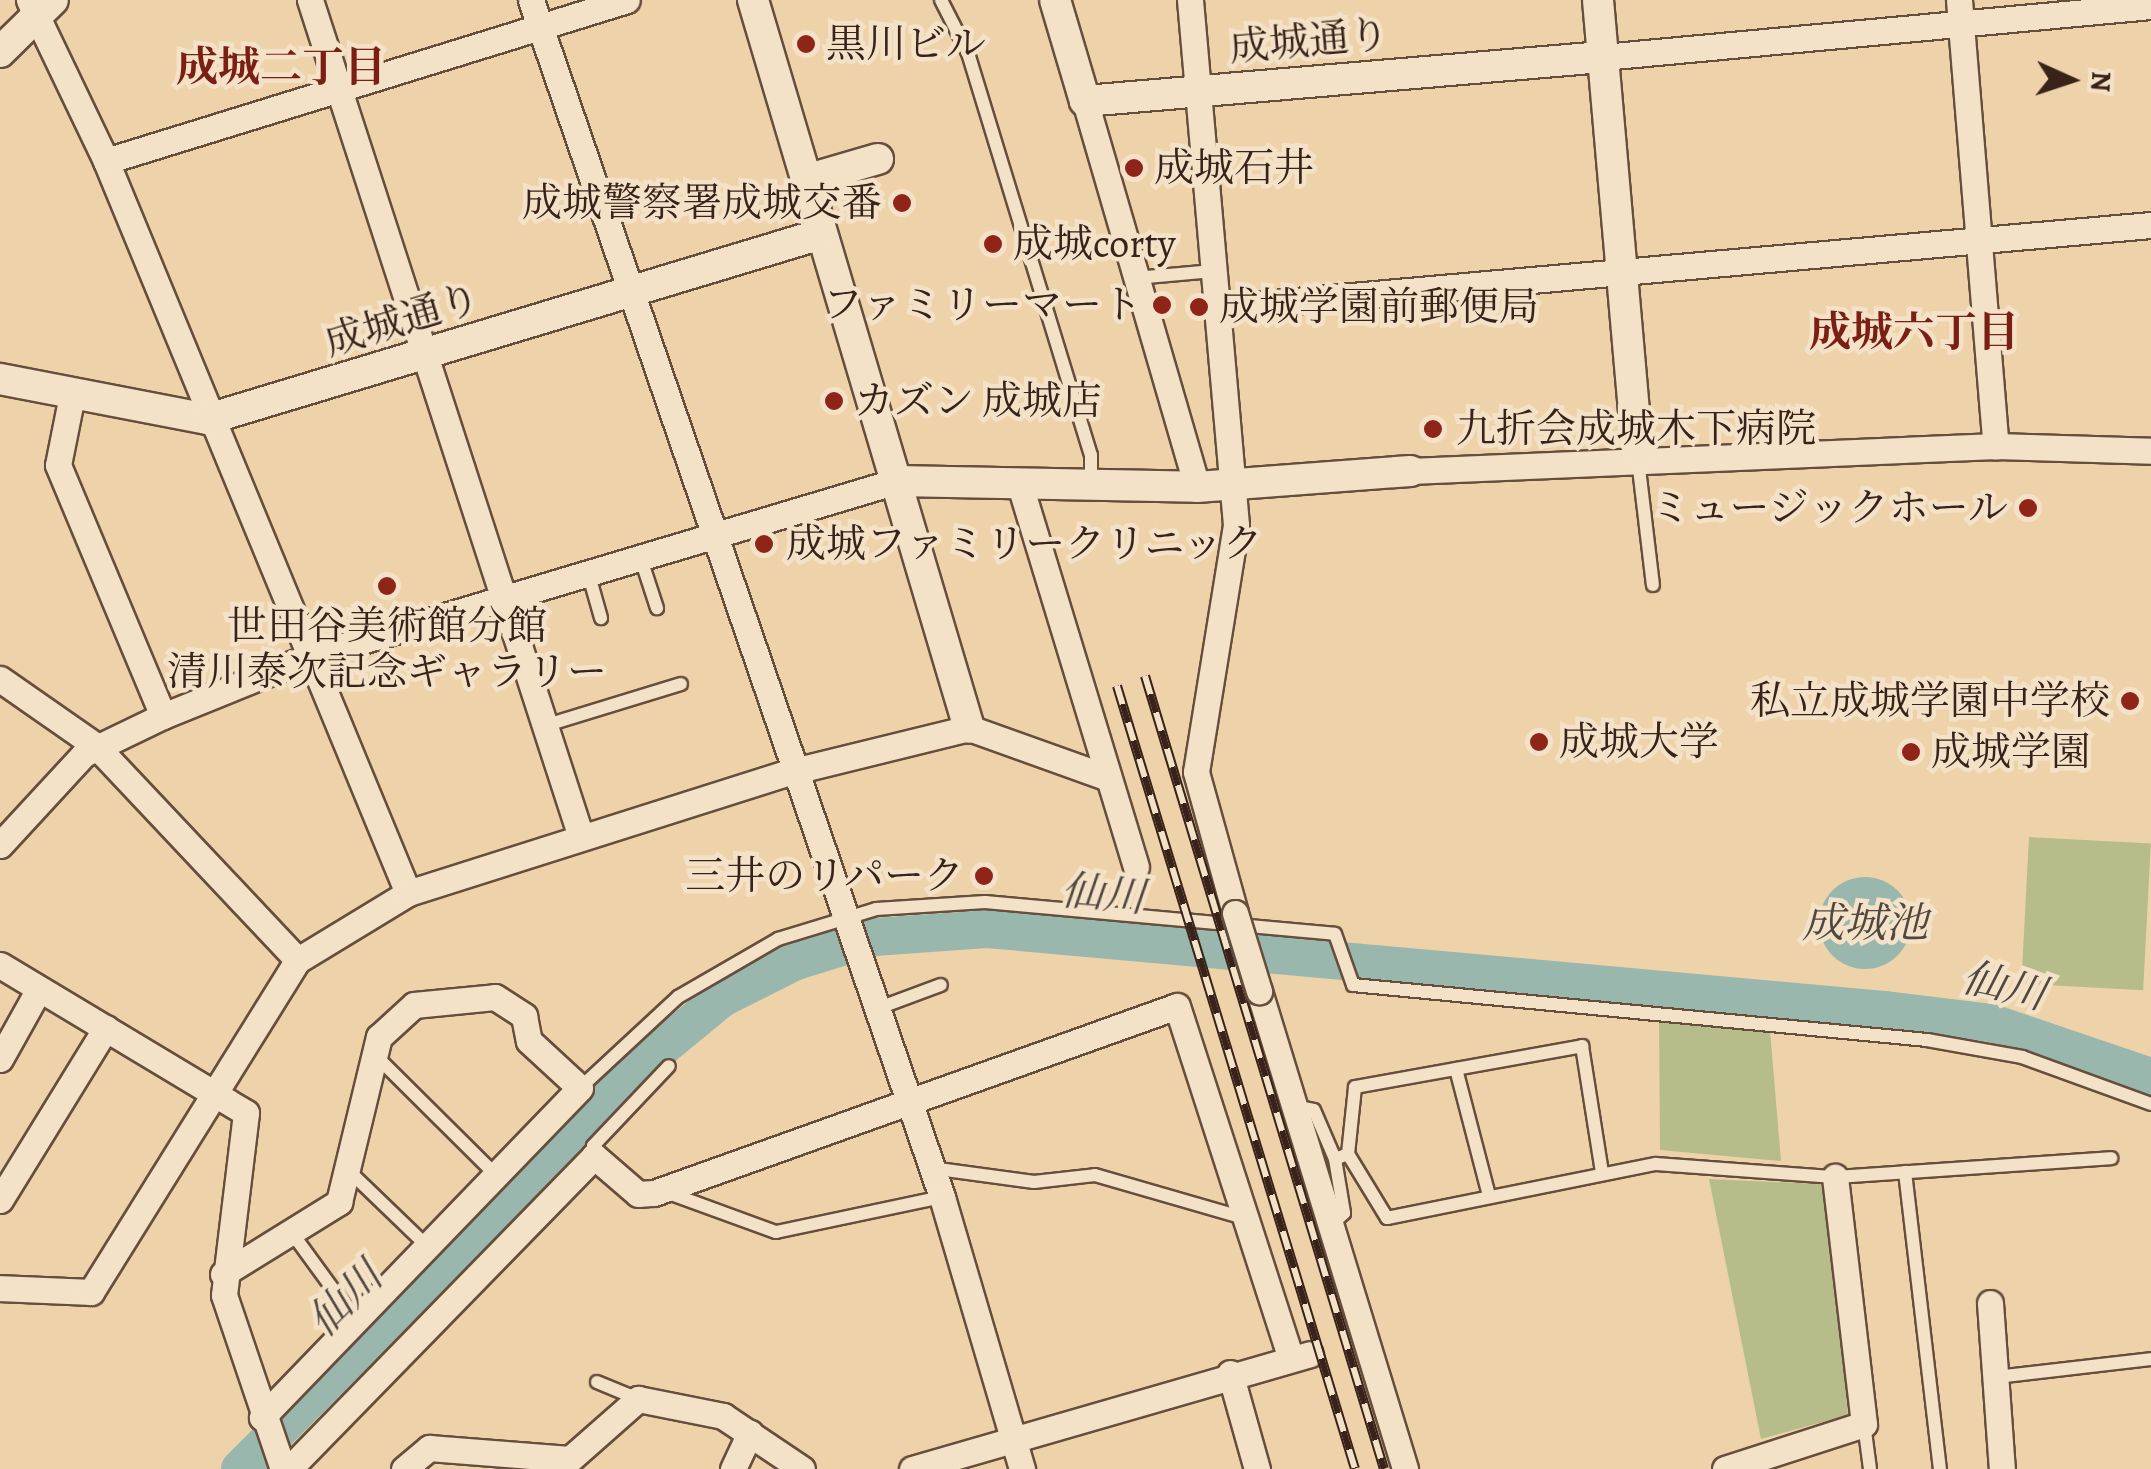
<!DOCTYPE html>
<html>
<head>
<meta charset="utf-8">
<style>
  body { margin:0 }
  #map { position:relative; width:2151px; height:1469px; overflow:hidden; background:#eed3aa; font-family:Alegreya,"Noto Serif JP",serif }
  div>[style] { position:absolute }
  .green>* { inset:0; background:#b6bd8a; transform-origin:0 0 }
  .water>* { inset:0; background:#99b7ad }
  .round { border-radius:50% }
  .river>* { height:38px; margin:-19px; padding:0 19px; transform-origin:19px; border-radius:19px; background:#99b7ad }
  .roads { filter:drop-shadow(2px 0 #664e3d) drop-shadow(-2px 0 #664e3d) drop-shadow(0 2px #664e3d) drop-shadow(0 -2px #664e3d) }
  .service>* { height:12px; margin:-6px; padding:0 6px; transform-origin:6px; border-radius:6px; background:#f4e2c8 }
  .minor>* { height:25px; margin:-12.5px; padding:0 12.5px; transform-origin:12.5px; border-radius:12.5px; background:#f4e2c8 }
  .tertiary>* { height:30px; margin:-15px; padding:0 15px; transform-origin:15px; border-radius:15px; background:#f4e2c8 }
  .rail>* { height:10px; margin-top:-5px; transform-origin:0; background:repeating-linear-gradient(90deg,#f4e2c8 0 19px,#382219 0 38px); box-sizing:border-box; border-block:2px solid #382219 }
  .bridges { filter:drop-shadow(2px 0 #664e3d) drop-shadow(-2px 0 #664e3d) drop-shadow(0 2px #664e3d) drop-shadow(0 -2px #664e3d) }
  .minor-bridge>* { height:25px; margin:-12.5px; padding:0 12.5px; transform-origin:12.5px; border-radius:12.5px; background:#f4e2c8 }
  .dots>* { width:28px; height:28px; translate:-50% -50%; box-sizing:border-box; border:5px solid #f4e2c8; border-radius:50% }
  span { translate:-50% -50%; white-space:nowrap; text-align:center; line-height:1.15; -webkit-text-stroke:9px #f4e2c8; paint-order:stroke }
  .street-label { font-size:40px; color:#382219 }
  .poi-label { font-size:40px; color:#382219 }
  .left { translate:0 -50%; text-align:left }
  .right { translate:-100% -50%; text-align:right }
  .neighbourhood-label { font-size:42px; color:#7a1f14; font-weight:700 }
  .water-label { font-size:42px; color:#50473e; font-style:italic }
  .north { position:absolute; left:2021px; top:30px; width:100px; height:100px; -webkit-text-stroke:8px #f4e2c8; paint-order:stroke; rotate:93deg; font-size:28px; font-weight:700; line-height:40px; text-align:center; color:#382219 }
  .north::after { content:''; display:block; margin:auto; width:35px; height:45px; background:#382219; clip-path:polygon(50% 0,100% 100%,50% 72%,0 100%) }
</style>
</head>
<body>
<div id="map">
  <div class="green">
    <div style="left:2029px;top:837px;width:122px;height:147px;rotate:3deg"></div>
    <div style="clip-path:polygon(1659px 1019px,1770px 1030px,1781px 1161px,1660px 1150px)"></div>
    <div style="clip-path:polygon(1709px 1179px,1820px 1184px,1828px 1194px,1848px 1415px,1761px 1439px)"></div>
  </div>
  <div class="water">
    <div class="round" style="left:1819px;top:877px;width:92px;height:92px"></div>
  </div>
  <div class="river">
    <div style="left:240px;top:1469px;width:580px;rotate:-45.14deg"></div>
    <div style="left:649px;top:1058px;width:94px;rotate:-39.4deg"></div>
    <div style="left:722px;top:998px;width:83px;rotate:-26.6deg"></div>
    <div style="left:796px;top:961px;width:82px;rotate:-17.1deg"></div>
    <div style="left:874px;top:937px;width:113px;rotate:-4deg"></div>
    <div style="left:987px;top:929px;width:903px;rotate:5.15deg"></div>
    <div style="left:1886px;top:1010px;width:107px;rotate:7deg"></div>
    <div style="left:1992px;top:1023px;width:168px;rotate:18.8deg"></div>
  </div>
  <div class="roads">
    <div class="service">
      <div style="left:941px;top:0;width:59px;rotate:63deg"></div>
      <div style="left:968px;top:53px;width:420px;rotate:73deg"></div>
      <div style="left:1091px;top:455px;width:28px;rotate:90deg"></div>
      <div style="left:1136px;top:278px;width:77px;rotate:-5.2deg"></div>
      <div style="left:1638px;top:460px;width:126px;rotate:83.2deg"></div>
      <div style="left:640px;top:556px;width:55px;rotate:71.9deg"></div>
      <div style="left:588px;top:572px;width:48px;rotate:74.2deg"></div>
      <div style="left:547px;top:725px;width:140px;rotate:-17deg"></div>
      <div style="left:876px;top:1009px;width:69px;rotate:-20.3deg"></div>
      <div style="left:375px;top:1055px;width:170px;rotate:44.8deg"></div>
      <div style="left:1456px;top:1069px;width:131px;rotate:75.4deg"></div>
      <div style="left:580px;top:1088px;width:134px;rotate:-42.9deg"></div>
      <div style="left:678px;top:997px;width:116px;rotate:-30.1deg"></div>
      <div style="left:778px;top:939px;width:102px;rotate:-17deg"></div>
      <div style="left:876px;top:909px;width:109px;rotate:-3.7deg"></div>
      <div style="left:985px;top:902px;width:351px;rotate:5.2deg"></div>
      <div style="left:1335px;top:934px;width:54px;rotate:70.6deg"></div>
      <div style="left:1353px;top:985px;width:577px;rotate:5.47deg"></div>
      <div style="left:1927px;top:1040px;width:97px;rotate:10.1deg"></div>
      <div style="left:2022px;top:1057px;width:137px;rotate:20deg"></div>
      <div style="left:1295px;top:1106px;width:19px;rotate:12deg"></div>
      <div style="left:1314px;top:1110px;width:53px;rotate:66.8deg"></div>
      <div style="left:1335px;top:1159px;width:55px;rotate:80.5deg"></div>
      <div style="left:1344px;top:1213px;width:18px;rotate:137deg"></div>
      <div style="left:1348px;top:1154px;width:67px;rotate:-84deg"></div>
      <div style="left:1355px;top:1087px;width:231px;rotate:-10.2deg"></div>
      <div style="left:1582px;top:1046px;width:128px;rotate:81deg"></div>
      <div style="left:594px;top:1156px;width:10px;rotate:-96deg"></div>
      <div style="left:593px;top:1146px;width:110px;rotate:-46.5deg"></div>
      <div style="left:1335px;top:1159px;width:14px;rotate:-21deg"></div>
      <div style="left:1348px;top:1154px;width:75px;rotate:58.6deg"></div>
      <div style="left:1387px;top:1218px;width:274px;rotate:-11.4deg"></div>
      <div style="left:1656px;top:1164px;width:179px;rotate:4.2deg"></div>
      <div style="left:1835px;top:1177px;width:277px;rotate:-3.9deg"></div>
      <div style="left:931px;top:1168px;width:104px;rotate:7.7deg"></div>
      <div style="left:1034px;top:1182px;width:61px;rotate:-6.5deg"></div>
      <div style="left:1095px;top:1175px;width:155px;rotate:16.1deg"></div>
      <div style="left:349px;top:1171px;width:110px;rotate:43.9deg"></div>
      <div style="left:1905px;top:1172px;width:299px;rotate:83.3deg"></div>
      <div style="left:666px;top:1192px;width:117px;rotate:20deg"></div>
      <div style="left:776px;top:1232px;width:170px;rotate:-11.9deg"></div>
      <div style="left:292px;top:1233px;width:110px;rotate:53.9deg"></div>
      <div style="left:1996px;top:1377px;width:156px;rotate:-6.6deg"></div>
      <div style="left:597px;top:1382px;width:44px;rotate:22.5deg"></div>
      <div style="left:1864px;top:1424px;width:45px;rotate:82.4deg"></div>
    </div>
    <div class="minor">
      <div style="left:29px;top:0;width:178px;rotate:64.4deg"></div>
      <div style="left:106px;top:161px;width:792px;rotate:67.58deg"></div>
      <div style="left:310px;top:0;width:880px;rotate:72.06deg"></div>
      <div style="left:531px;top:0;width:1266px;rotate:71.05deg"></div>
      <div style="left:942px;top:1197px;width:284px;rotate:73.6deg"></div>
      <div style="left:1190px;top:0;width:527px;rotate:84.99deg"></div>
      <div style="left:1236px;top:525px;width:250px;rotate:99.2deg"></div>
      <div style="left:1196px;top:772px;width:146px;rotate:74.5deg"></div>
      <div style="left:1959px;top:0;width:448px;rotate:85.3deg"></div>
      <div style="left:1603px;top:57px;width:550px;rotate:-5.32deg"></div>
      <div style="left:1085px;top:101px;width:402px;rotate:73.8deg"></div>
      <div style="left:106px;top:161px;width:545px;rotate:-17.17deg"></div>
      <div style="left:1217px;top:308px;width:938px;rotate:-5.08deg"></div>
      <div style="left:72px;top:395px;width:71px;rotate:101.3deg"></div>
      <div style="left:58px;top:465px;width:272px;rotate:67.3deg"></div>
      <div style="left:1410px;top:471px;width:587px;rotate:-2.44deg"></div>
      <div style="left:1996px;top:446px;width:155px;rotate:1.8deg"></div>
      <div style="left:1020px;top:485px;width:399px;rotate:73.1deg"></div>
      <div style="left:0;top:679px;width:117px;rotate:34.9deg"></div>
      <div style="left:96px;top:746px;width:294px;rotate:46.7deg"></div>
      <div style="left:0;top:845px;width:124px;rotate:-47.3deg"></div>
      <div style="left:84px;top:754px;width:88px;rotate:-25.7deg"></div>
      <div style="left:163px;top:716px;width:160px;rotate:-22.1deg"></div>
      <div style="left:311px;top:656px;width:612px;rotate:-16.63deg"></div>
      <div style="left:0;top:965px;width:287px;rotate:31deg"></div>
      <div style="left:246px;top:1113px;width:183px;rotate:96.9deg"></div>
      <div style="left:224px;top:1295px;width:184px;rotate:71.3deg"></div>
      <div style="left:1259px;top:991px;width:500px;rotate:73deg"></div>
      <div style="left:0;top:1059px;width:80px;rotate:-60.9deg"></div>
      <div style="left:0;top:1200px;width:202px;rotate:-58.4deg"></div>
      <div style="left:223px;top:1274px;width:137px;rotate:-31.8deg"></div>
      <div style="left:339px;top:1202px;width:170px;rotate:-76.4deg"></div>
      <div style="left:379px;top:1037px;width:47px;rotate:-42.4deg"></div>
      <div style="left:414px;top:1005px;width:81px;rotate:-5.6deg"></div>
      <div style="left:495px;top:997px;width:35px;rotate:33deg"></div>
      <div style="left:524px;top:1016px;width:25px;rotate:79deg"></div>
      <div style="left:529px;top:1041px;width:69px;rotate:42.7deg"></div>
      <div style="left:580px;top:1088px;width:458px;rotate:134deg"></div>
      <div style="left:0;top:1288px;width:91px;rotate:2.5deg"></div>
      <div style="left:91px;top:1292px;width:391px;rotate:-58.1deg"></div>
      <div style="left:298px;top:960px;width:129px;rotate:-31.3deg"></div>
      <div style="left:408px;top:893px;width:401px;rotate:-17.6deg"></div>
      <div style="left:790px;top:772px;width:184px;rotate:-13.8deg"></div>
      <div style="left:969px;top:728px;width:142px;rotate:19.7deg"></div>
      <div style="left:1990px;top:1303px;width:166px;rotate:85.9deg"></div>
      <div style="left:1230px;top:1373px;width:100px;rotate:74.3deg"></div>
      <div style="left:289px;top:1469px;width:437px;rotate:-45.7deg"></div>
      <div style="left:594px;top:1156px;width:58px;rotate:40.8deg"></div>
      <div style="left:638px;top:1194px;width:16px;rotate:-4deg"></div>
      <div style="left:654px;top:1193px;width:555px;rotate:-19.67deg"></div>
      <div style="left:1177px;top:1006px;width:371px;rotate:72.1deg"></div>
      <div style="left:404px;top:1469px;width:33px;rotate:-40deg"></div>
      <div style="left:429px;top:1448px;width:141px;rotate:4.5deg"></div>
      <div style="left:570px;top:1459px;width:91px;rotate:-41.4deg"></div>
      <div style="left:638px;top:1399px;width:87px;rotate:11.3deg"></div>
      <div style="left:723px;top:1416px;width:95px;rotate:33.9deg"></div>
      <div style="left:733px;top:1469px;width:40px;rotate:-65deg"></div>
      <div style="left:912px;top:1469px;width:414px;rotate:-16.1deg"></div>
      <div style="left:1725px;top:1469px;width:146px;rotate:-17.9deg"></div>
      <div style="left:1864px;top:1424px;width:249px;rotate:-96.7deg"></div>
    </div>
    <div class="tertiary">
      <div style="left:753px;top:0;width:759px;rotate:73.47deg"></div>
      <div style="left:1055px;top:0;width:105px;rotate:73.5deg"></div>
      <div style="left:1085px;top:101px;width:520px;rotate:-4.86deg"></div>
      <div style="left:1598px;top:0;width:459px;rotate:85deg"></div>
      <div style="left:0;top:52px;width:74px;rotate:-44.5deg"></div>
      <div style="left:806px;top:180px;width:75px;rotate:-16.3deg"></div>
      <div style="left:0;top:379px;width:212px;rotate:10.9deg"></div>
      <div style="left:208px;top:419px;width:640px;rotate:-16.79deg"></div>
      <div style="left:897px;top:481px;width:300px;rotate:1.1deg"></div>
      <div style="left:1197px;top:487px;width:214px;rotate:-4.3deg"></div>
    </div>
  </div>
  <div class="rail">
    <div style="left:1145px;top:676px;width:828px;rotate:73.23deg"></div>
    <div style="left:1117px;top:686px;width:818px;rotate:73.09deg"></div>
  </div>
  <div class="bridges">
    <div class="minor-bridge">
      <div style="left:1235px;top:913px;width:82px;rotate:72.9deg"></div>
    </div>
  </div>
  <div class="dots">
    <div style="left:806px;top:44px;background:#8f2418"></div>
    <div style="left:1134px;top:168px;background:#8f2418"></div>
    <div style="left:902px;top:203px;background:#8f2418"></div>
    <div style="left:993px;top:244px;background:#8f2418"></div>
    <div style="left:1162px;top:305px;background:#8f2418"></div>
    <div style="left:1199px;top:307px;background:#8f2418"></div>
    <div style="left:834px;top:401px;background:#8f2418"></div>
    <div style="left:1433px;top:429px;background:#8f2418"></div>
    <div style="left:2028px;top:508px;background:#8f2418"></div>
    <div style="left:764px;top:544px;background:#8f2418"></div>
    <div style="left:387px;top:586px;background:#8f2418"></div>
    <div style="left:2130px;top:701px;background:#8f2418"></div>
    <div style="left:1539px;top:742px;background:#8f2418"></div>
    <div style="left:1911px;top:752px;background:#8f2418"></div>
    <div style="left:984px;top:876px;background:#8f2418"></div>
  </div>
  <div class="street-label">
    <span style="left:1309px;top:41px;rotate:-5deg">成城通り</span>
    <span style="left:402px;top:320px;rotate:-17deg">成城通り</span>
  </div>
  <div class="poi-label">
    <span class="left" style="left:826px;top:44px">黒川ビル</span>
    <span class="left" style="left:1154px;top:168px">成城石井</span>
    <span class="right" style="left:882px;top:203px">成城警察署成城交番</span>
    <span class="left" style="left:1013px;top:244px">成城corty</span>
    <span class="right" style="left:1142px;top:305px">ファミリーマート</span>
    <span class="left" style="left:1219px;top:307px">成城学園前郵便局</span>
    <span class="left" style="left:854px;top:401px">カズン 成城店</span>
    <span class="left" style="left:1456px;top:429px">九折会成城木下病院</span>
    <span class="right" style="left:2008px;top:508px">ミュージックホール</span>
    <span class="left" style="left:786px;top:544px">成城ファミリークリニック</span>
    <span style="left:387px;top:649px">世田谷美術館分館<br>清川泰次記念ギャラリー</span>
    <span class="right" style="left:2110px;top:701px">私立成城学園中学校</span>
    <span class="left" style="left:1559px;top:742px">成城大学</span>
    <span class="left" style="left:1931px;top:752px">成城学園</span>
    <span class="right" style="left:964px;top:876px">三井のリパーク</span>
  </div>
  <div class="neighbourhood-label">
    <span style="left:281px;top:67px">成城二丁目</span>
    <span style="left:1914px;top:332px">成城六丁目</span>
  </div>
  <div class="water-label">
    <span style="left:1103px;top:894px;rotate:5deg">仙川</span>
    <span style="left:1865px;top:923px">成城池</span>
    <span style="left:2004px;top:986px;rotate:13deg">仙川</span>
    <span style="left:345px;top:1299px;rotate:-45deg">仙川</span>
  </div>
  <div class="north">N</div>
</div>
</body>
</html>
